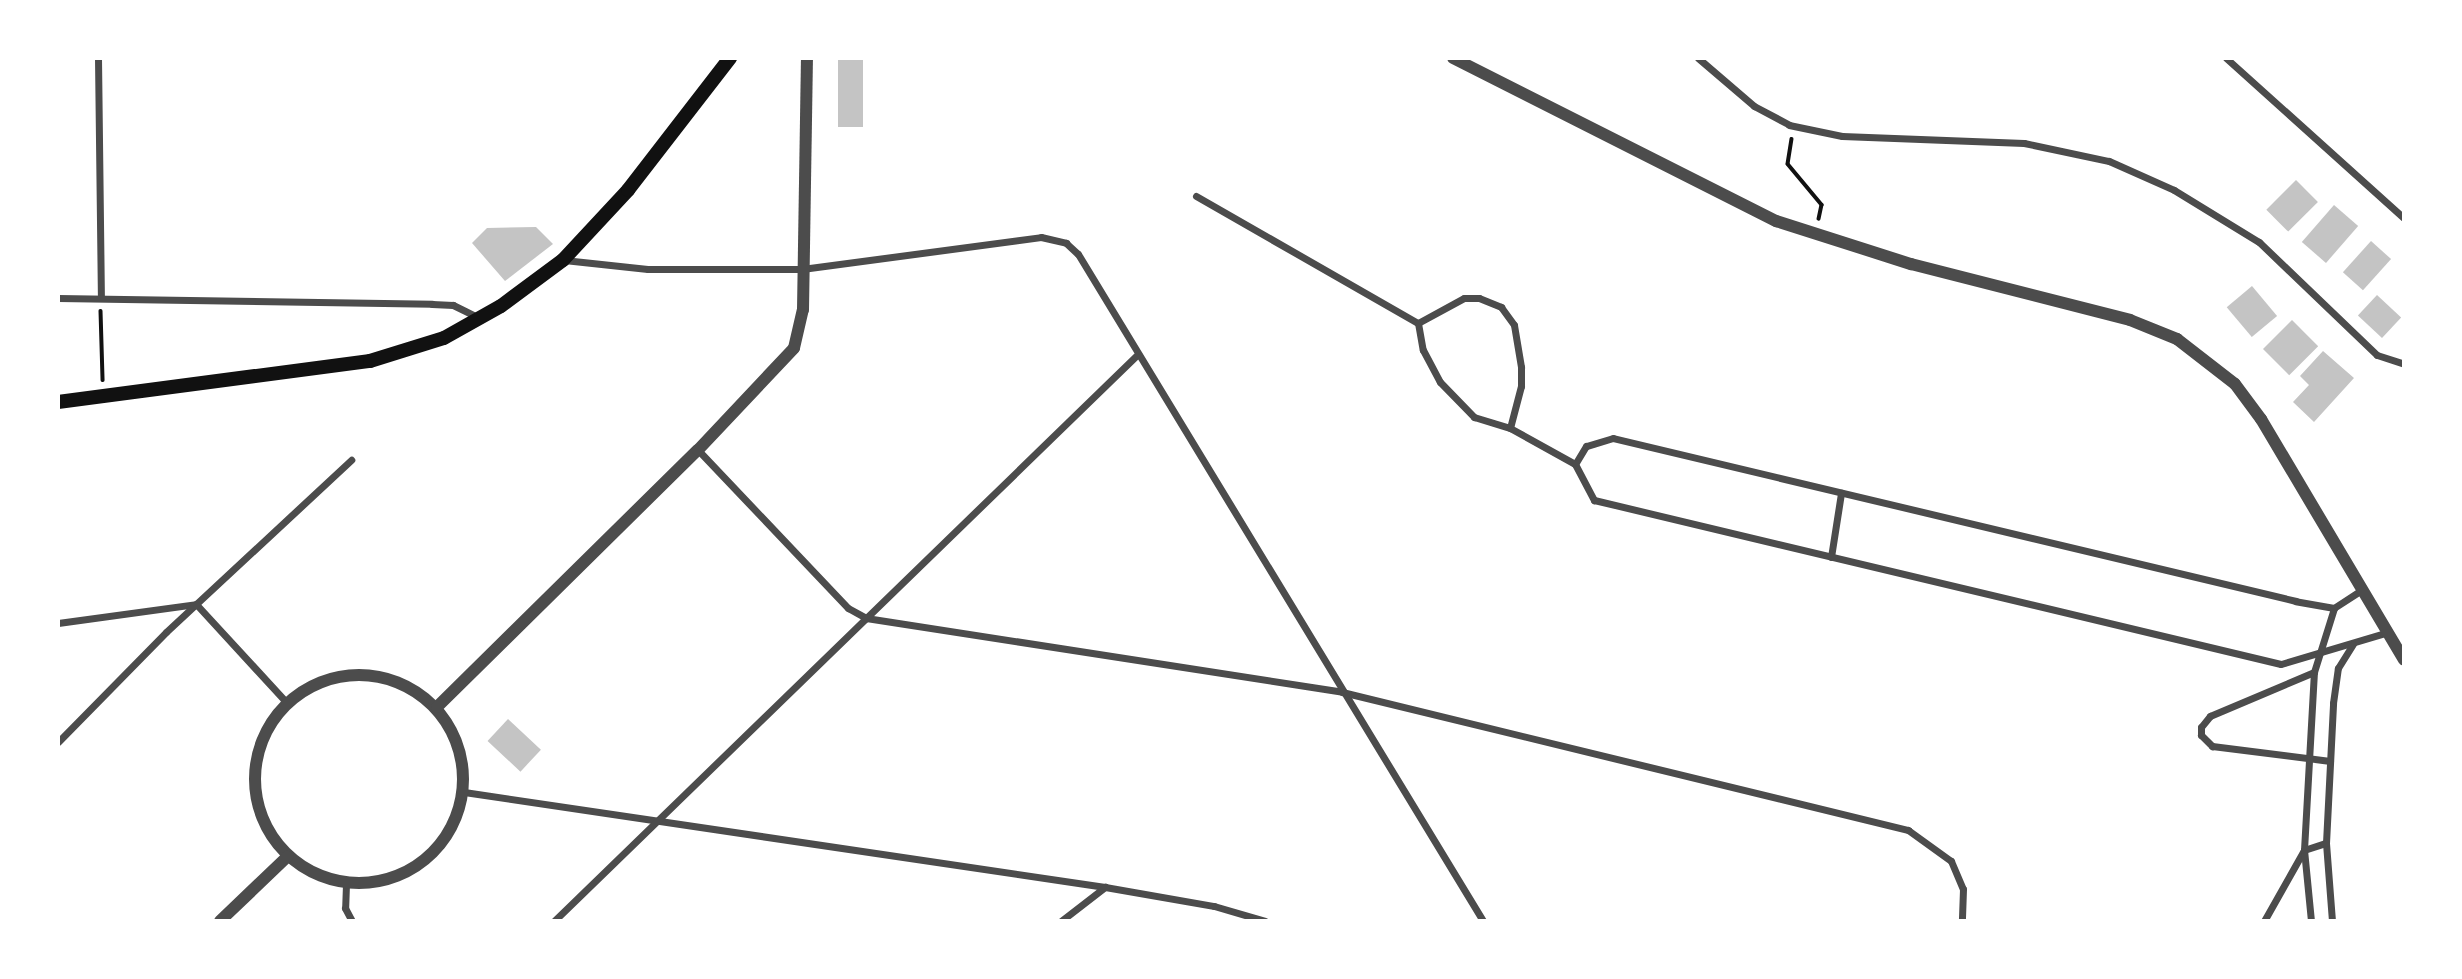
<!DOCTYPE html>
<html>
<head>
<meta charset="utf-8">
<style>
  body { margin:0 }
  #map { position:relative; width:2462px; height:979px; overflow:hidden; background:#fff; font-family:Bitter,serif }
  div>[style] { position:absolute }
  .building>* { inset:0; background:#c4c4c4; transform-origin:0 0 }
  .path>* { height:3.5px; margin:-1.75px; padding:0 1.75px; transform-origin:1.75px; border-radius:1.75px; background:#111 }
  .minor>* { height:7px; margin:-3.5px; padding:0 3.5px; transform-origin:3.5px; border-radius:3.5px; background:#4c4c4c }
  .tertiary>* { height:12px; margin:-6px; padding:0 6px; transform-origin:6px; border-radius:6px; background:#4c4c4c }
  .tertiary>.ring { margin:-6px; padding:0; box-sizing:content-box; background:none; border:12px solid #4c4c4c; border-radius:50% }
  .secondary>* { height:14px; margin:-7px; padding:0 7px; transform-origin:7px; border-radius:7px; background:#111 }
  span { translate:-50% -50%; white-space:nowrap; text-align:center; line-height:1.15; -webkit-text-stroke:5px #fff; paint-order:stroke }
  .frame { position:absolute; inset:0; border:60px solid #fff; pointer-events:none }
</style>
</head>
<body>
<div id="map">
  <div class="building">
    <div style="left:838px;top:58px;width:25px;height:69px"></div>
    <div style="left:2296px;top:180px;width:31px;height:42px;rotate:45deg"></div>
    <div style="left:2334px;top:205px;width:32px;height:49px;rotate:41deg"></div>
    <div style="clip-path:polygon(536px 227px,553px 244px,505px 281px,472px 243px,487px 228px)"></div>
    <div style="left:2371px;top:241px;width:27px;height:42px;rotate:42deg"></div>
    <div style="left:2252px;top:286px;width:39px;height:33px;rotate:50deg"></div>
    <div style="left:2377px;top:295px;width:33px;height:28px;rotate:43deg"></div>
    <div style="left:2292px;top:320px;width:37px;height:41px;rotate:45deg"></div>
    <div style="clip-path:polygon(2323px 351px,2354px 378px,2314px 422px,2293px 402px,2309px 385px,2300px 376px)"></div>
    <div style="left:508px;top:719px;width:45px;height:30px;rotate:43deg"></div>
  </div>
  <div class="path">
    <div style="left:1792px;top:139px;width:25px;rotate:99deg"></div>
    <div style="left:1788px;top:164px;width:53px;rotate:50.3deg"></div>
    <div style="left:1822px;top:205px;width:14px;rotate:102deg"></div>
    <div style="left:101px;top:311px;width:69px;rotate:88.3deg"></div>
  </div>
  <div class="minor">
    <div style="left:98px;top:58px;width:240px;rotate:89.3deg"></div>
    <div style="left:1698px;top:58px;width:74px;rotate:40.6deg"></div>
    <div style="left:1754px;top:106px;width:40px;rotate:28deg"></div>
    <div style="left:1789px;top:125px;width:54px;rotate:11.7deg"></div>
    <div style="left:1842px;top:136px;width:182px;rotate:2.2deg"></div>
    <div style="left:2024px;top:143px;width:87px;rotate:12deg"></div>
    <div style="left:2109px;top:161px;width:71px;rotate:24deg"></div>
    <div style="left:2174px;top:190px;width:100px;rotate:31.5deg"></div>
    <div style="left:2259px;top:242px;width:163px;rotate:43.8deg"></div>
    <div style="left:2377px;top:355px;width:28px;rotate:18deg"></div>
    <div style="left:2226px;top:58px;width:239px;rotate:42deg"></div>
    <div style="left:1196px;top:196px;width:256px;rotate:29.8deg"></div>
    <div style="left:564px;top:260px;width:84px;rotate:6.1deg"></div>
    <div style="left:648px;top:269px;width:154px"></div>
    <div style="left:802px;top:269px;width:241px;rotate:-7.6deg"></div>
    <div style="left:1041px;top:237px;width:26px;rotate:13deg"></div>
    <div style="left:1066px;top:243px;width:16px;rotate:43deg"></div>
    <div style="left:1078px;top:254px;width:780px;rotate:58.73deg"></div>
    <div style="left:58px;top:298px;width:374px;rotate:0.9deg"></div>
    <div style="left:432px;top:304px;width:21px;rotate:3deg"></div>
    <div style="left:453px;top:305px;width:28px;rotate:26deg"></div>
    <div style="left:1418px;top:323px;width:27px;rotate:80deg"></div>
    <div style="left:1423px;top:350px;width:36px;rotate:62deg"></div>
    <div style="left:1440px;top:382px;width:49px;rotate:45.8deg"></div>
    <div style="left:1474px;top:417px;width:38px;rotate:17deg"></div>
    <div style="left:1510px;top:428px;width:74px;rotate:29deg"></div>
    <div style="left:1418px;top:323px;width:52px;rotate:-28.5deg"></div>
    <div style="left:1464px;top:298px;width:15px"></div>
    <div style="left:1479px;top:298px;width:24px;rotate:22deg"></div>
    <div style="left:1501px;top:307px;width:22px;rotate:54deg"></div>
    <div style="left:1514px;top:325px;width:43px;rotate:80.5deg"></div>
    <div style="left:1521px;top:367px;width:19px;rotate:90deg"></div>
    <div style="left:1521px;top:386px;width:43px;rotate:104.7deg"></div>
    <div style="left:698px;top:450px;width:218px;rotate:46.5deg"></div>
    <div style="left:848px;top:608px;width:21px;rotate:29deg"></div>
    <div style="left:866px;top:618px;width:482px;rotate:8.8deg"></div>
    <div style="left:1342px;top:692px;width:583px;rotate:13.7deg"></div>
    <div style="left:1908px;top:830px;width:53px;rotate:35.8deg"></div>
    <div style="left:1951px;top:861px;width:30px;rotate:67deg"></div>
    <div style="left:1963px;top:889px;width:32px;rotate:92deg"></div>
    <div style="left:1831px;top:557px;width:65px;rotate:-81.1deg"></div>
    <div style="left:2360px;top:591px;width:31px;rotate:147deg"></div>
    <div style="left:2334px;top:608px;width:39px;rotate:-170deg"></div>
    <div style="left:2296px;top:601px;width:702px;rotate:-166.58deg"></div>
    <div style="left:1613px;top:438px;width:28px;rotate:163deg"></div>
    <div style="left:1586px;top:446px;width:21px;rotate:121deg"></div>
    <div style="left:1575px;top:464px;width:41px;rotate:62.2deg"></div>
    <div style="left:1594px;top:500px;width:706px;rotate:13.43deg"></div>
    <div style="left:2281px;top:664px;width:109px;rotate:-16.6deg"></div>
    <div style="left:58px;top:623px;width:139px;rotate:-7.8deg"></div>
    <div style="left:196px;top:604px;width:134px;rotate:47.4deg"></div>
    <div style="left:2314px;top:672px;width:113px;rotate:157.1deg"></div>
    <div style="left:2210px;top:716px;width:14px;rotate:129deg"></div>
    <div style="left:2201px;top:727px;width:8px;rotate:90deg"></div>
    <div style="left:2201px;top:735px;width:16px;rotate:45deg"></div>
    <div style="left:2212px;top:746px;width:119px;rotate:7.2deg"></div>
    <div style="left:58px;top:742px;width:154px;rotate:-45.5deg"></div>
    <div style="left:166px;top:632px;width:253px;rotate:-42.9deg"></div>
    <div style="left:464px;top:792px;width:648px;rotate:8.43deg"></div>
    <div style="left:1105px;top:887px;width:111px;rotate:9.9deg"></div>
    <div style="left:1214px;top:906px;width:53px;rotate:16.4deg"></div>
    <div style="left:346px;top:884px;width:24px;rotate:92deg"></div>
    <div style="left:345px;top:908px;width:15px;rotate:62deg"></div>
    <div style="left:554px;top:921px;width:811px;rotate:-44.15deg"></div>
    <div style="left:1061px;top:921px;width:56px;rotate:-37.7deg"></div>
    <div style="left:2264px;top:921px;width:81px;rotate:-60.6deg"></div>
    <div style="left:2304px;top:850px;width:23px;rotate:-18deg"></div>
    <div style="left:2311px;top:921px;width:71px;rotate:-95.6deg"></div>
    <div style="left:2304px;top:850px;width:178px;rotate:-86.8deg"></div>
    <div style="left:2314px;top:672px;width:67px;rotate:-72.6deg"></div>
    <div style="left:2332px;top:921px;width:78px;rotate:-94.4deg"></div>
    <div style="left:2326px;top:843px;width:140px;rotate:-87.1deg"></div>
    <div style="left:2333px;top:703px;width:35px;rotate:-82deg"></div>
    <div style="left:2338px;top:668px;width:28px;rotate:-58deg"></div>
  </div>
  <div class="tertiary">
    <div style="left:1453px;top:58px;width:362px;rotate:26.8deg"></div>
    <div style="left:1776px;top:221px;width:142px;rotate:17.7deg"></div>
    <div style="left:1911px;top:264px;width:226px;rotate:14.3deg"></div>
    <div style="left:2130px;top:320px;width:51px;rotate:22deg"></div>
    <div style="left:2177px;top:339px;width:73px;rotate:37.8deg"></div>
    <div style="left:2235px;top:384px;width:44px;rotate:53.4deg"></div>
    <div style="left:2261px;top:419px;width:280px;rotate:59.3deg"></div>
    <div class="ring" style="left:255px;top:675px;width:196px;height:196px"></div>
    <div style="left:437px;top:707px;width:366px;rotate:-44.6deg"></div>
    <div style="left:698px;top:450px;width:140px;rotate:-46.7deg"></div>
    <div style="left:794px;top:348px;width:39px;rotate:-77deg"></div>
    <div style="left:803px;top:310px;width:252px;rotate:-89.1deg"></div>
    <div style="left:220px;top:921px;width:93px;rotate:-43.7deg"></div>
  </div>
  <div class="secondary">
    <div style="left:58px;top:402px;width:315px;rotate:-7.5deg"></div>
    <div style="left:370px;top:361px;width:77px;rotate:-17.3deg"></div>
    <div style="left:444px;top:338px;width:65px;rotate:-29.3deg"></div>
    <div style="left:501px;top:306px;width:77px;rotate:-36.6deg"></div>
    <div style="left:563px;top:260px;width:96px;rotate:-47.1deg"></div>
    <div style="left:628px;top:190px;width:167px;rotate:-52.3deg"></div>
  </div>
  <div class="frame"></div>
</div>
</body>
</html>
